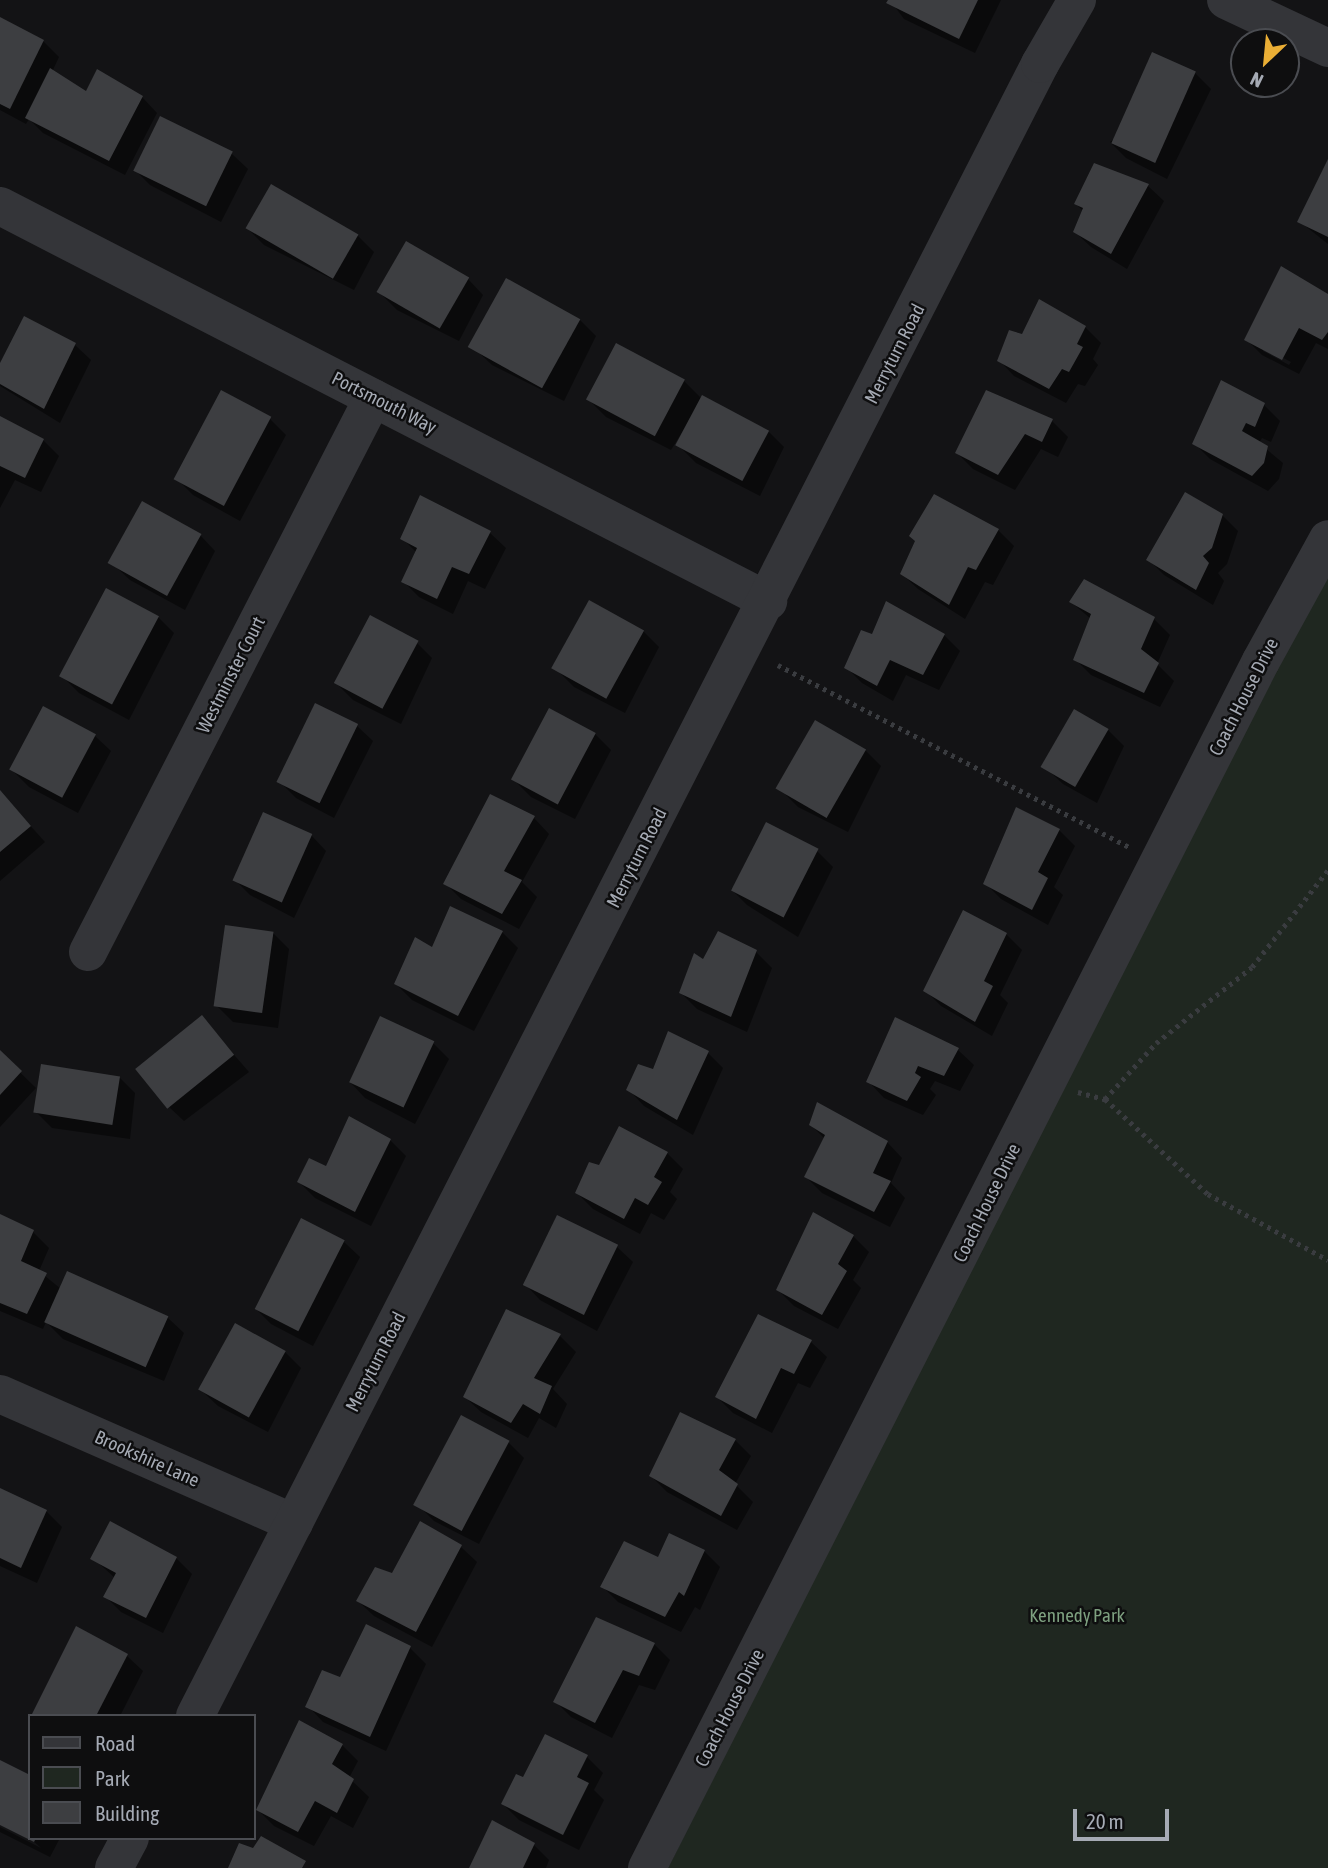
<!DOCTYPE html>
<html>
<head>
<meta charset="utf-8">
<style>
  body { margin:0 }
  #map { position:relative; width:1328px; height:1868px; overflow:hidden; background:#131315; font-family:"Asap Condensed",sans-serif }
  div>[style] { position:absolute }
  .green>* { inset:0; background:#1f2720 }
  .shadow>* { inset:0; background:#0007 }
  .building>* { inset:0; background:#3d3e41; transform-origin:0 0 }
  .path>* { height:4.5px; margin-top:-2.25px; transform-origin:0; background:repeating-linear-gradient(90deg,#3a3c40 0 3.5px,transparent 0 8.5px) }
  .minor>* { height:38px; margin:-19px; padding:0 19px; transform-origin:19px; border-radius:19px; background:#343539 }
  span { translate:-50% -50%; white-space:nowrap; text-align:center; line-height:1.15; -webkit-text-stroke:5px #0e0e0f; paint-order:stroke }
  .street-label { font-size:19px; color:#a5aab4 }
  .park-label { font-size:19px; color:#7d9f7f }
  .legend { position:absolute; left:28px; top:1714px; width:228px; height:126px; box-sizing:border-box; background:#0e0e0f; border:2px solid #4a4c51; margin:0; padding:9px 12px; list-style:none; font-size:21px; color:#a5aab4 }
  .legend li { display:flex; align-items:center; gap:14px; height:35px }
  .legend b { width:35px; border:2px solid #4a4c51 }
  .north { position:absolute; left:1230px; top:28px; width:70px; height:70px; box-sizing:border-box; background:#0e0e0f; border:2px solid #4a4c51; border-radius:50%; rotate:206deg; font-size:19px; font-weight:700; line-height:28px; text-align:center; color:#a5aab4 }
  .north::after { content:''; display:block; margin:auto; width:24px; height:32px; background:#eaae35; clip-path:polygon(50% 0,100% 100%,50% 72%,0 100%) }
  .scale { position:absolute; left:1073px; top:1809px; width:96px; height:32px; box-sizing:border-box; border:4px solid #a5aab4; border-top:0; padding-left:9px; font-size:21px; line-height:24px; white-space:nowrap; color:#a5aab4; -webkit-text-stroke:5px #0e0e0f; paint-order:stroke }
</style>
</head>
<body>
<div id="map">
  <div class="green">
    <div style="clip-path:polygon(1328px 560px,1328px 1868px,668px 1868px)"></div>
  </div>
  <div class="shadow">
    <div style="clip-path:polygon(890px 0,1001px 0,975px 53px,904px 19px)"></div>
    <div style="clip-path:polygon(0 19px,43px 41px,59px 57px,52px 72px,87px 93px,142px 97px,157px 113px,125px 175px,43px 133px,29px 119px,26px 124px,0 110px)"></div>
    <div style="clip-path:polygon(1195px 73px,1211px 89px,1167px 179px,1126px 158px,1110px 142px)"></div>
    <div style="clip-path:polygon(232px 154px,248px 169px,221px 222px,150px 185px,134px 169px)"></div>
    <div style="clip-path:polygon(1328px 163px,1328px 244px,1299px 221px)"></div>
    <div style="clip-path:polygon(1095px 165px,1148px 186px,1164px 201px,1127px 269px,1091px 247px,1075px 232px,1084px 212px,1076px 204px)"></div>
    <div style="clip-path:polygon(248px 229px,358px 236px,374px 252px,354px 290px,264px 245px)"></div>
    <div style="clip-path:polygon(468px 279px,483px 295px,459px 341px,397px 310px,381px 294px)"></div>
    <div style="clip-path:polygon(evenodd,1328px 296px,1328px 349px,1316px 343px,1299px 374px,1262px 355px,1247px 340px,1328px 296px,1263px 347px,1291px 362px,1289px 365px,1263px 351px,1263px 347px)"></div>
    <div style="clip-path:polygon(580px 320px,596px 336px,564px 401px,492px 365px,476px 350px)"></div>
    <div style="clip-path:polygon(1085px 327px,1101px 343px,1093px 359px,1098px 365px,1085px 386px,1078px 384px,1066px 403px,1014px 376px,999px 360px,1023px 336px)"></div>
    <div style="clip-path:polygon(75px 345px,91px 360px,60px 423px,0 386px,0 366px)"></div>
    <div style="clip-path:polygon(617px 345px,684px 381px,702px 399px,768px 431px,784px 447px,760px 496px,696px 463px,680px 447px,702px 400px,671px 450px,606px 417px,590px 401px)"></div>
    <div style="clip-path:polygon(1222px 382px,1264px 405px,1280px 421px,1271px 442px,1262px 438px,1259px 443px,1283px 463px,1279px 479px,1268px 491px,1210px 459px,1194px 443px)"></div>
    <div style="clip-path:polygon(0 418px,43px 440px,59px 456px,41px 492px,15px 480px,0 508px)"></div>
    <div style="clip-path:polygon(270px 419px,286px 435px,240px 521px,193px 495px,177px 479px)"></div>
    <div style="clip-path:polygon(1052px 421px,1068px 437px,1058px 457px,1041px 449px,1015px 490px,973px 469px,957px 453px)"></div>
    <div style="clip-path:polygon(1222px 515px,1238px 531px,1227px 564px,1218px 573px,1224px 581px,1213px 605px,1164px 575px,1148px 559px)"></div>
    <div style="clip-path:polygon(998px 530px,1014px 546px,993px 585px,985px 582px,965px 619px,918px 589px,902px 574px)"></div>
    <div style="clip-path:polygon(490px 533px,506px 548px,485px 589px,468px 581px,453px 614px,419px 597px,403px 581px,417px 553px,402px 538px)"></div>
    <div style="clip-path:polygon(200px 535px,215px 551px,185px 610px,130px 580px,114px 565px)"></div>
    <div style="clip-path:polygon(1085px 581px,1154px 619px,1170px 635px,1157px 664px,1174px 681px,1160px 707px,1091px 675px,1075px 659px,1091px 619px,1071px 602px)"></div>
    <div style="clip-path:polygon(158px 617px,174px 633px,129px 720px,79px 693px,63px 677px)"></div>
    <div style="clip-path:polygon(643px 631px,659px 647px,625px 713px,574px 687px,558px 671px)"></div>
    <div style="clip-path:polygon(944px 635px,960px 651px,939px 690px,906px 675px,893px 701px,862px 683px,846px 667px,872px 636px)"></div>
    <div style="clip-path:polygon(416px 642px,432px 658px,401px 724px,353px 700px,337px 684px)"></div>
    <div style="clip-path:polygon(44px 708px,95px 736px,111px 751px,78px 813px,29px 787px,13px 771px)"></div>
    <div style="clip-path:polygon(357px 726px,373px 741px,334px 818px,296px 798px,280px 782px)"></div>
    <div style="clip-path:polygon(1108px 730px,1124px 746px,1097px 803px,1063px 784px,1047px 769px)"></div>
    <div style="clip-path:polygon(595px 734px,611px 750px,575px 819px,531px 797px,515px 781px)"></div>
    <div style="clip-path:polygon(865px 750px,881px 766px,848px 832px,798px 807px,782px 791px)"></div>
    <div style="clip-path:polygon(0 792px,45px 842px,0 881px)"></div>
    <div style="clip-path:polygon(1017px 809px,1059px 830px,1075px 846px,1054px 887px,1063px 895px,1048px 925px,1001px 899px,985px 883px)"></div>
    <div style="clip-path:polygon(534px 818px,549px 834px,522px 882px,537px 897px,519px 929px,461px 899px,445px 883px)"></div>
    <div style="clip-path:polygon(311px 835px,326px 851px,294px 918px,250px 895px,234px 879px)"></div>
    <div style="clip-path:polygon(817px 851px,833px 867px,798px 937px,747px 905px,731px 889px)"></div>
    <div style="clip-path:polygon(964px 912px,1006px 934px,1022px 950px,1000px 995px,1008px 1003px,992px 1036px,941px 1006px,925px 990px)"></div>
    <div style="clip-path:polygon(502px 932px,518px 948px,474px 1031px,412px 1000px,396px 984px,433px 949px)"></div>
    <div style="clip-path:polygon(273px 933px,289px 949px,278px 1028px,233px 1022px,217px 1006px)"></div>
    <div style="clip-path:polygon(756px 952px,772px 968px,747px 1032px,697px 1009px,681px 993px,704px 962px)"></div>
    <div style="clip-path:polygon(202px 1018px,249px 1072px,184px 1121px,168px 1106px)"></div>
    <div style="clip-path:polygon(381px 1018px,433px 1043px,449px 1059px,415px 1124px,365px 1098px,350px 1082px)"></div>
    <div style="clip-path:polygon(958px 1050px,974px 1065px,960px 1091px,935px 1081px,930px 1089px,936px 1095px,923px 1115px,884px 1098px,869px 1082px)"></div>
    <div style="clip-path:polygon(0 1053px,36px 1088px,0 1127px)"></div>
    <div style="clip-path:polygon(708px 1053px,723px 1068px,693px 1135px,644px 1106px,629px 1090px,654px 1071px)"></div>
    <div style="clip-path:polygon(119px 1077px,135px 1093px,130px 1139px,52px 1128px,36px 1112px)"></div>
    <div style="clip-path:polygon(811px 1125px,887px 1142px,902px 1158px,891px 1183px,905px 1198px,890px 1227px,822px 1193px,806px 1177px,825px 1139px)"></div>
    <div style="clip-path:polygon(390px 1140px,406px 1156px,371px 1226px,315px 1198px,299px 1182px)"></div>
    <div style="clip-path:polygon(667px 1153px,683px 1169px,670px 1192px,677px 1199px,664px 1220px,651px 1213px,640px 1234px,593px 1209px,577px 1193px,600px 1167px)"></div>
    <div style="clip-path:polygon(0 1216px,33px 1232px,49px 1248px,39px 1271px,61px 1289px,168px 1318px,184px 1333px,164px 1381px,63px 1339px,46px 1322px,43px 1329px,0 1311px)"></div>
    <div style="clip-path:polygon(853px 1236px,869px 1252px,853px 1280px,861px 1288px,838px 1329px,794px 1306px,778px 1290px)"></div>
    <div style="clip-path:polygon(344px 1242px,360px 1257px,313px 1346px,271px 1324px,255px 1308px)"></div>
    <div style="clip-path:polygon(617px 1247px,633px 1262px,597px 1331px,540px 1300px,525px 1284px)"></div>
    <div style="clip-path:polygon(507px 1311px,560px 1336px,576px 1352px,553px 1389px,567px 1404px,556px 1428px,539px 1418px,528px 1438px,481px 1412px,465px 1397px)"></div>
    <div style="clip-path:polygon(759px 1316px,811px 1342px,827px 1357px,810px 1388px,798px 1383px,772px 1433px,733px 1413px,717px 1397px)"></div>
    <div style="clip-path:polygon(235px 1325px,285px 1352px,301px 1368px,268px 1432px,218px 1406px,202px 1391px)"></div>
    <div style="clip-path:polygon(462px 1417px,508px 1442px,524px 1458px,479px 1544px,434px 1521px,418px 1505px)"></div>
    <div style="clip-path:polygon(735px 1440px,751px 1456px,735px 1484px,753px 1502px,737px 1530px,667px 1492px,651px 1476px)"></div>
    <div style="clip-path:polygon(0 1490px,46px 1511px,62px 1527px,37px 1583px,0 1566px)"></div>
    <div style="clip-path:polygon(461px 1547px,477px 1562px,432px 1647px,374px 1616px,358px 1601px,393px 1575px)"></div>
    <div style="clip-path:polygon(704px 1551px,720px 1567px,700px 1610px,695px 1607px,681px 1632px,618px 1602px,602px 1586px,659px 1559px)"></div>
    <div style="clip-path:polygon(93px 1558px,176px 1558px,192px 1574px,163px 1633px,121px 1612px,105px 1596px,115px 1578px)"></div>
    <div style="clip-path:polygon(654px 1644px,670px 1660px,655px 1690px,639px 1685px,612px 1738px,571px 1717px,555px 1701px)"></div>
    <div style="clip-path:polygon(410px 1648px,426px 1664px,386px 1751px,323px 1722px,308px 1706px)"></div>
    <div style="clip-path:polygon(127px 1656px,143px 1671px,120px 1716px,37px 1716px)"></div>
    <div style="clip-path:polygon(299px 1723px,342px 1745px,358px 1761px,349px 1778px,369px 1797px,353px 1828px,331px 1816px,314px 1846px,274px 1826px,258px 1810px)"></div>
    <div style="clip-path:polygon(587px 1757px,603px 1773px,594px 1790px,604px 1800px,579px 1850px,519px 1820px,503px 1804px,524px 1780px)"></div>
    <div style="clip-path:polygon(0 1827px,41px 1848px,30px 1838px,60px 1838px,50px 1857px,0 1832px)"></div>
    <div style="clip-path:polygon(534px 1845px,549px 1860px,546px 1868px,471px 1868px)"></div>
  </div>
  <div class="building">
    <div style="clip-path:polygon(888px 0,978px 0,959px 39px,886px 3px)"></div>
    <div style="clip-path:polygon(0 17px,44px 40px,10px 109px,0 104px)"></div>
    <div style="left:1152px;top:52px;width:48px;height:100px;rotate:24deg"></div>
    <div style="clip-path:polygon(50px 68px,86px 91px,97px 69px,143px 96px,109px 161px,25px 118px)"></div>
    <div style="left:160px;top:116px;width:81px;height:61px;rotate:26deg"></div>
    <div style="clip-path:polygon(1328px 159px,1328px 237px,1297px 222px)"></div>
    <div style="clip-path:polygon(1094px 163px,1149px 184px,1111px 254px,1073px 232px,1083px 208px,1074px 204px)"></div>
    <div style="left:271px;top:184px;width:101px;height:51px;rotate:30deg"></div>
    <div style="left:406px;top:241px;width:73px;height:59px;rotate:30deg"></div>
    <div style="clip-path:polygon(1281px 266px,1328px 294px,1328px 332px,1322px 340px,1299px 328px,1282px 360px,1244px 340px)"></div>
    <div style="left:506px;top:278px;width:85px;height:79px;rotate:29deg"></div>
    <div style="clip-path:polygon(1039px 299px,1086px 326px,1077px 344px,1083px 347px,1069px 372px,1062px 369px,1049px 389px,997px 361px,1009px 330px,1022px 334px)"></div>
    <div style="clip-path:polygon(24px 316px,76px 343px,44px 409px,0 384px,0 363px)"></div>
    <div style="left:616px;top:343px;width:78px;height:64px;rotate:28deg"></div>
    <div style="clip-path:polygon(1221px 380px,1265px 403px,1255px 427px,1246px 423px,1242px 431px,1268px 446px,1264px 463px,1252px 476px,1192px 444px)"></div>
    <div style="left:221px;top:390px;width:57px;height:101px;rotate:28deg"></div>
    <div style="clip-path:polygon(986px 390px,1053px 419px,1042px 442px,1025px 434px,998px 475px,955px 453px)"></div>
    <div style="left:702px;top:395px;width:76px;height:57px;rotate:28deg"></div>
    <div style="clip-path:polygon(0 416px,44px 439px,25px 478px,0 466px)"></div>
    <div style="clip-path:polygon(1185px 492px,1223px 514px,1212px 548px,1203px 556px,1209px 563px,1196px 590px,1146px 560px)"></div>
    <div style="clip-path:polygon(934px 494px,999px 529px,976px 570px,968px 567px,949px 605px,900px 574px,915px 541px,909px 536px)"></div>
    <div style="clip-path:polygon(420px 495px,491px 531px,469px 574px,452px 567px,437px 599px,401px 582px,417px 548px,400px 539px)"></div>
    <div style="left:142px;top:501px;width:68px;height:71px;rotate:29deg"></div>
    <div style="clip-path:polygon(1084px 579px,1155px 617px,1141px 649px,1159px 663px,1144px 693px,1073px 660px,1091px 614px,1069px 602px)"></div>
    <div style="left:106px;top:588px;width:60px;height:100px;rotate:28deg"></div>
    <div style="left:589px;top:600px;width:63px;height:78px;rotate:29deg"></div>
    <div style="clip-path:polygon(886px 601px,945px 634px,923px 675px,890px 660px,877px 686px,844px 668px,861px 630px,872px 634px)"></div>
    <div style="left:370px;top:615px;width:55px;height:77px;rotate:28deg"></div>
    <div style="left:315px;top:703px;width:48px;height:88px;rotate:26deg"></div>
    <div style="left:43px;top:706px;width:60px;height:72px;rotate:28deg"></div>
    <div style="left:549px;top:708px;width:53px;height:81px;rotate:28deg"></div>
    <div style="left:1074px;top:709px;width:40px;height:67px;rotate:30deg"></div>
    <div style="left:815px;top:720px;width:59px;height:79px;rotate:30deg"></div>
    <div style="clip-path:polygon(0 790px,31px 826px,0 852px)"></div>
    <div style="clip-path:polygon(490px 794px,535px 816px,504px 871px,522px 880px,502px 914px,443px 884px)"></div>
    <div style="clip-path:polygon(1016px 807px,1060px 829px,1038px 872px,1048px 878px,1032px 910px,983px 884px)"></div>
    <div style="left:263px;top:812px;width:54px;height:75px;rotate:24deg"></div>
    <div style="left:766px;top:822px;width:59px;height:77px;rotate:27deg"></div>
    <div style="clip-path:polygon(450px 906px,503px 931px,458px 1016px,394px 984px,415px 937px,432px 947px)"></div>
    <div style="clip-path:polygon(963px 910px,1007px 933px,984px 981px,993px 986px,975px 1022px,923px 991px)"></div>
    <div style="left:225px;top:925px;width:49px;height:82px;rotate:8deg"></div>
    <div style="clip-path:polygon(718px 931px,757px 950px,731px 1017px,679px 993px,694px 953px,703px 959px)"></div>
    <div style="left:202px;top:1015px;width:51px;height:86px;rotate:51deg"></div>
    <div style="left:380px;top:1016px;width:60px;height:73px;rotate:25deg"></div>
    <div style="clip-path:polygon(895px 1017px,959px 1048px,944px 1076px,918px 1066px,915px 1073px,921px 1077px,907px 1101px,866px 1082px)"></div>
    <div style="clip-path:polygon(668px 1031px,709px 1051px,677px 1120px,626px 1090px,638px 1064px,653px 1069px)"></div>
    <div style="clip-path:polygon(0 1050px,22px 1071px,0 1095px)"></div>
    <div style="left:41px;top:1064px;width:80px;height:49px;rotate:9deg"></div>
    <div style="clip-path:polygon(817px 1102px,888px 1141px,873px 1173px,891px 1181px,874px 1212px,804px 1177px,825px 1135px,809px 1125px)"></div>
    <div style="clip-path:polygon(349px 1116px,391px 1139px,355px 1212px,297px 1182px,309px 1158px,326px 1166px)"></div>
    <div style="clip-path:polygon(619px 1126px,668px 1152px,654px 1177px,662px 1182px,648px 1205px,635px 1198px,624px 1219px,575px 1193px,589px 1162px,599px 1165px)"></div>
    <div style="clip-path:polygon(813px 1212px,854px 1235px,838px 1264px,847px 1271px,822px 1315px,776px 1290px)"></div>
    <div style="clip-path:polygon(0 1214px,34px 1230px,21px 1261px,47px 1273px,27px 1314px,0 1303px)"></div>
    <div style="left:557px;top:1215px;width:68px;height:78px;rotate:26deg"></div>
    <div style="left:301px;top:1218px;width:49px;height:102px;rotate:27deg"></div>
    <div style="left:67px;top:1271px;width:111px;height:56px;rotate:24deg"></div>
    <div style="clip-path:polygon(506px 1309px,561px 1334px,534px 1378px,552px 1386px,540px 1414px,523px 1404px,511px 1423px,463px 1397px)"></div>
    <div style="clip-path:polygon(758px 1314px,812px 1340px,794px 1374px,781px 1368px,756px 1419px,715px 1397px)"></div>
    <div style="left:235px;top:1323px;width:58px;height:76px;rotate:29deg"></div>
    <div style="clip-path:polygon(680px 1412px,736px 1439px,719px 1470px,738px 1484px,721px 1516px,649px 1476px)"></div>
    <div style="left:461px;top:1415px;width:55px;height:102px;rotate:28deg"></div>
    <div style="clip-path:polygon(0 1488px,47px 1510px,21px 1568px,0 1558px)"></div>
    <div style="clip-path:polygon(110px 1521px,177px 1557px,146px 1618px,103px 1597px,116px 1573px,90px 1559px)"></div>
    <div style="clip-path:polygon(420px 1521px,462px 1545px,416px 1632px,356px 1601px,375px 1567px,392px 1573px)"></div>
    <div style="clip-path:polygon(669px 1533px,705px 1550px,684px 1596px,679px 1592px,665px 1617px,600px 1587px,624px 1541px,658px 1557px)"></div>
    <div style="clip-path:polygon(596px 1617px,655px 1643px,639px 1676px,623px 1670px,595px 1723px,553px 1702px)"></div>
    <div style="clip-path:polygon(366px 1624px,411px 1646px,370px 1737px,305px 1707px,322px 1670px,340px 1677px)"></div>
    <div style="clip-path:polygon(76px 1626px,128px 1654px,96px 1716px,36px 1716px,32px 1714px)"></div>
    <div style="clip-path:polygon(299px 1720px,343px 1744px,332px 1764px,354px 1779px,337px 1813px,315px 1801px,298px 1832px,256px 1810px)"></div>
    <div style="clip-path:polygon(545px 1734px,588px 1755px,577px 1777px,589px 1783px,563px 1835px,501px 1804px,516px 1774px,523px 1777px)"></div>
    <div style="clip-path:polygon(0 1760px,30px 1775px,30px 1838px,36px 1838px,34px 1842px,0 1825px)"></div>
    <div style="clip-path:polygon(492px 1820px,535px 1843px,523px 1868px,469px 1868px)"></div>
    <div style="clip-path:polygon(261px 1836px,306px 1861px,302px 1868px,228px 1868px,239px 1843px,253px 1848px)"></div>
  </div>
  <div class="path">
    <div style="left:778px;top:665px;width:395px;rotate:27.4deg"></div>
    <div style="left:1078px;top:1092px;width:28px;rotate:15deg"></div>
    <div style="left:1105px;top:1099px;width:76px;rotate:-47.7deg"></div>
    <div style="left:1156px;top:1043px;width:122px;rotate:-38.4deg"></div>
    <div style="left:1252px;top:967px;width:123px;rotate:-51.9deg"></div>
    <div style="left:1105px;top:1099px;width:140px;rotate:42.7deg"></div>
    <div style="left:1208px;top:1194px;width:137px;rotate:28.8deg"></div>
  </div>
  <div class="minor">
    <div style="left:1226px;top:0;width:113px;rotate:25.2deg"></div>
    <div style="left:0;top:206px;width:864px;rotate:27.22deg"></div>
    <div style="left:88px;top:952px;width:623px;rotate:-62.78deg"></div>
    <div style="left:0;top:1394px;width:321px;rotate:23.7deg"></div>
    <div style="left:195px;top:1716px;width:1856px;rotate:-62.91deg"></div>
    <div style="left:1040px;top:64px;width:74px;rotate:-60deg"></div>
    <div style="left:114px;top:1868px;width:34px;rotate:-62deg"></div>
    <div style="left:647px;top:1868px;width:1354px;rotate:-63.04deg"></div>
    <div style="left:1261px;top:661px;width:139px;rotate:-61.2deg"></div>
  </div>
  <div class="street-label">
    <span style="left:895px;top:354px;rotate:-63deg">Merryturn Road</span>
    <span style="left:384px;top:403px;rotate:27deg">Portsmouth Way</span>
    <span style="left:231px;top:675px;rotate:-63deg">Westminster Court</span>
    <span style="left:1244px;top:697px;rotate:-63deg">Coach House Drive</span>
    <span style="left:637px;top:858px;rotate:-63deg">Merryturn Road</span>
    <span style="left:987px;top:1203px;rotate:-64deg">Coach House Drive</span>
    <span style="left:376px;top:1362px;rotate:-63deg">Merryturn Road</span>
    <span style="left:147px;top:1459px;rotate:24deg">Brookshire Lane</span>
    <span style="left:730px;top:1708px;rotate:-63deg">Coach House Drive</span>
  </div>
  <div class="park-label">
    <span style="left:1077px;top:1616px">Kennedy Park</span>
  </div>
  <ul class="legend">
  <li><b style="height:9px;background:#343539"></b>Road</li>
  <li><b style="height:19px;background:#1f2720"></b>Park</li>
  <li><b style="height:19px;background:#3d3e41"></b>Building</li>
  </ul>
  <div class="north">N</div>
  <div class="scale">20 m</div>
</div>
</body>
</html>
